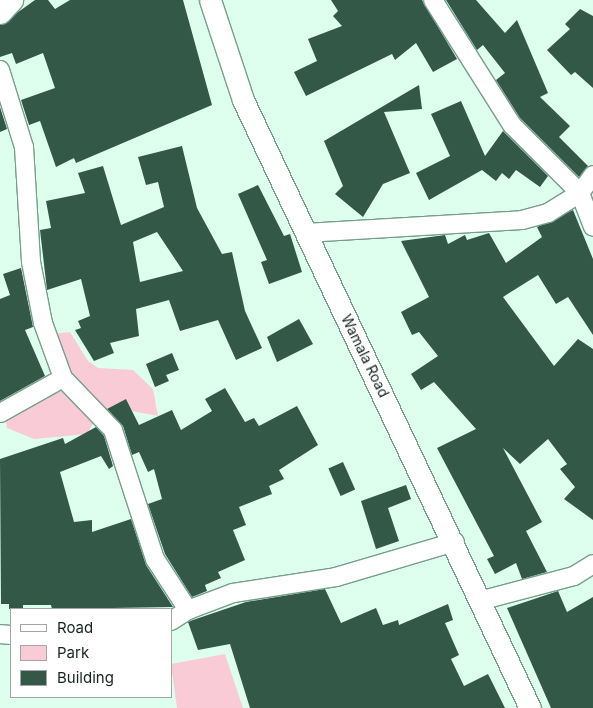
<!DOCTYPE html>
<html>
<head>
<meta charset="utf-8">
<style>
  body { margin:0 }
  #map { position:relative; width:593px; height:708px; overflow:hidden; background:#defeee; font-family:Inter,sans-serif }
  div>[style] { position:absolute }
  .green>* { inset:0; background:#f8cbd6 }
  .building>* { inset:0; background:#335848; transform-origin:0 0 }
  .roads { filter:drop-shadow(1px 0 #779e8c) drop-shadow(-1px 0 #779e8c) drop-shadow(0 1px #779e8c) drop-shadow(0 -1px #779e8c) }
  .minor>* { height:18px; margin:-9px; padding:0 9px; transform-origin:9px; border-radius:9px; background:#fff }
  .tertiary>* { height:21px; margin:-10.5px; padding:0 10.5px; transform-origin:10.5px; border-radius:10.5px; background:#fff }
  span { translate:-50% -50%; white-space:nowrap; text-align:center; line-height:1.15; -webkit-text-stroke:5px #fff; paint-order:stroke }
  .street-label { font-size:14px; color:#14231d }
  .legend { position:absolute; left:10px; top:608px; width:162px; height:90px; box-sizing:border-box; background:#fff; border:1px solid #a1a7a5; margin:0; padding:6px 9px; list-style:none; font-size:15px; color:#14231d }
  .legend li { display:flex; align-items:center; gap:10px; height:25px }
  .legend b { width:25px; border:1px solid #a1a7a5 }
</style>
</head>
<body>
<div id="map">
  <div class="green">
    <div style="clip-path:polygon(70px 332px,88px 361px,98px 368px,133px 370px,153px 389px,158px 416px,132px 411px,126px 399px,98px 415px,87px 434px,34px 439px,7px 428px,5px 416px,53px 390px,77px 394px,53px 334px)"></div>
    <div style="clip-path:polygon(225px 654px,243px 708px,177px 708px,171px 664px)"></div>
  </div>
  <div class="building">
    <div style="clip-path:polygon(35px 0,48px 0,55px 9px,70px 0,183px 0,212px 105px,76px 163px,74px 158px,56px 167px,40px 121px,29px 125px,21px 100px,55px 88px,43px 53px,16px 64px,12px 53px,0 57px,0 25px)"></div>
    <div style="clip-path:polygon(331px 0,422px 0,457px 59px,433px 72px,416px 43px,395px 60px,392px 54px,306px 96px,294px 72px,317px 61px,308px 39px,342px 26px,333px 16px,338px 11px)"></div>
    <div style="clip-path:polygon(446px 0,476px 0,505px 33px,517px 20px,548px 93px,540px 97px,570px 126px,559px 137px,588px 166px,579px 177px,520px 118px,496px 80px,505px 73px,483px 45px,477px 50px)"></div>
    <div style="clip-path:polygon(580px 9px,593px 16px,593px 88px,575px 72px,571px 75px,547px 50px,570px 29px,565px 24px)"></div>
    <div style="clip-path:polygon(419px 85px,422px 109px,384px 112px,410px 173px,383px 184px,363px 217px,335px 194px,343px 186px,324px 141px)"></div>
    <div style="clip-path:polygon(461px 101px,485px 156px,503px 131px,548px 176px,540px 187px,516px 170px,509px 179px,502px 173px,496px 181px,482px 170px,429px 200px,416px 173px,450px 156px,431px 114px)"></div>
    <div style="clip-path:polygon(0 107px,7px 129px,0 132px)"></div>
    <div style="clip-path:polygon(evenodd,182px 146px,197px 208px,222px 254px,232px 252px,245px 311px,262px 348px,236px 360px,218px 320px,180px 331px,169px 300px,136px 309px,139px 336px,110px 343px,114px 353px,94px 361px,75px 330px,81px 328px,78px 321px,90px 316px,81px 279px,47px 290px,40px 230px,51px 228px,46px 201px,85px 193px,78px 173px,103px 166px,121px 225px,164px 207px,158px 182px,146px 185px,138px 157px,182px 146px,157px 232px,183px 271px,140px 282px,133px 242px,157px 232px)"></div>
    <div style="clip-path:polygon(258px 185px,284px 236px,290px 234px,302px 272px,269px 284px,261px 262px,267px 260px,238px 194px)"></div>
    <div style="clip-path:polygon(573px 210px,593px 259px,593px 335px,568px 297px,556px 304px,538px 275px,503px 297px,554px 366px,578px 339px,593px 349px,593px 520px,564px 499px,575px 487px,560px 469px,567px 464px,548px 439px,520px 464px,503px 448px,542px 522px,526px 531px,547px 572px,522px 579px,516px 563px,495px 574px,487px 559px,494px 556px,437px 448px,476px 429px,434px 382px,421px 390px,411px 374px,438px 356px,419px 332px,412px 335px,401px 312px,429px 297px,401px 241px,445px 235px,448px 244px,465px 235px,467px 240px,489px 233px,506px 263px,542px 237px,537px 227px)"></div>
    <div style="clip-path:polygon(21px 268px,33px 327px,25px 330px,45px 376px,0 401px,0 299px,10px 295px,3px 274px)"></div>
    <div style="clip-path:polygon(299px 319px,313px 344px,277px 362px,267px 337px)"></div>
    <div style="clip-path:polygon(172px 353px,179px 370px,166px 375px,169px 381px,155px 387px,146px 364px)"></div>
    <div style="clip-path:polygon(225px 388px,245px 422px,254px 418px,259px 426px,297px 406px,318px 445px,279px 470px,284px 479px,269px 486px,272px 494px,239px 507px,246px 525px,233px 530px,245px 560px,218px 572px,221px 578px,205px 585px,207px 591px,192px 597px,165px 554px,148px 504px,162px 499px,154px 469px,148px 472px,139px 452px,132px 455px,123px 426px,107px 409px,126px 399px,139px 425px,172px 410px,181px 430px,212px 411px,205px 399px)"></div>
    <div style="clip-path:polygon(96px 427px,104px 436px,113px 466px,109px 469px,101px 456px,60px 472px,74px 522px,92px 520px,92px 532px,131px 519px,146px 565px,173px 607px,52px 609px,51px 605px,23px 605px,23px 609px,9px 609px,9px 604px,1px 604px,0 459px,63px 438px,65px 444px)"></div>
    <div style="left:343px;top:462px;width:30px;height:16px;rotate:66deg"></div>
    <div style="clip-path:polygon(406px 485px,411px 499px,388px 508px,399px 541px,376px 549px,361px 501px)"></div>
    <div style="clip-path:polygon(325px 589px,341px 623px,376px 608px,383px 625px,398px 620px,399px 625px,448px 604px,453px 620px,445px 623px,459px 655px,451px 659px,464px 686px,488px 674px,505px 708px,250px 708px,230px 644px,198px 650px,188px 622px,193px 620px,246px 602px)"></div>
    <div style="clip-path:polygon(558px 591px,567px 612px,593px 597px,593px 708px,551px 708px,507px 608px)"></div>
  </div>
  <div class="roads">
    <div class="minor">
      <div style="left:433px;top:0;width:148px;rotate:57.7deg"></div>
      <div style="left:512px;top:125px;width:96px;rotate:45deg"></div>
      <div style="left:580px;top:193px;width:22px;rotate:-54deg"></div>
      <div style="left:0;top:70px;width:81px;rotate:72.7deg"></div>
      <div style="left:24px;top:147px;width:115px;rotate:86.5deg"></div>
      <div style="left:31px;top:262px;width:62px;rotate:78.9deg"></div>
      <div style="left:43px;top:323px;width:59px;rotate:70deg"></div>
      <div style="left:63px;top:378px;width:72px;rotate:150.9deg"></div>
      <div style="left:305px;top:233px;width:217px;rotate:-3.4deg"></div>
      <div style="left:522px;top:220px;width:27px;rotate:-15deg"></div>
      <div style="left:548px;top:213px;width:38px;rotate:-32deg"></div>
      <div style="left:580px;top:193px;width:36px;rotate:69deg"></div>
      <div style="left:63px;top:378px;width:72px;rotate:46.1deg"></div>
      <div style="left:113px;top:430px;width:136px;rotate:72deg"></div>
      <div style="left:155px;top:559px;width:61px;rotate:57.1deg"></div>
      <div style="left:483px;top:600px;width:94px;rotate:-14.8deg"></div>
      <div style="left:574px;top:576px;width:22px;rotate:-32deg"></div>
      <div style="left:171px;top:621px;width:20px;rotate:-33deg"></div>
      <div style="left:188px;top:610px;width:48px;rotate:-20.7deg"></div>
      <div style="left:233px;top:593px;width:104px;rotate:-8.8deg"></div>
      <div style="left:336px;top:577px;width:124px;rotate:-16.4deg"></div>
      <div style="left:0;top:634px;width:11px;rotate:5deg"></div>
    </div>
    <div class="tertiary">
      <div style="left:210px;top:0;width:105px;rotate:71.7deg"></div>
      <div style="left:243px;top:100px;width:672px;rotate:64.73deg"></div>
      <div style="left:0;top:13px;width:18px;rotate:-47deg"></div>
    </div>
  </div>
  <div class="street-label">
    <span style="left:365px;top:356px;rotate:64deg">Wamala Road</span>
  </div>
  <ul class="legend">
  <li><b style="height:6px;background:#fff"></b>Road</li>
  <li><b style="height:14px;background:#f8cbd6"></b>Park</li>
  <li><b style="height:14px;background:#335848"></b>Building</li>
  </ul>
</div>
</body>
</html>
